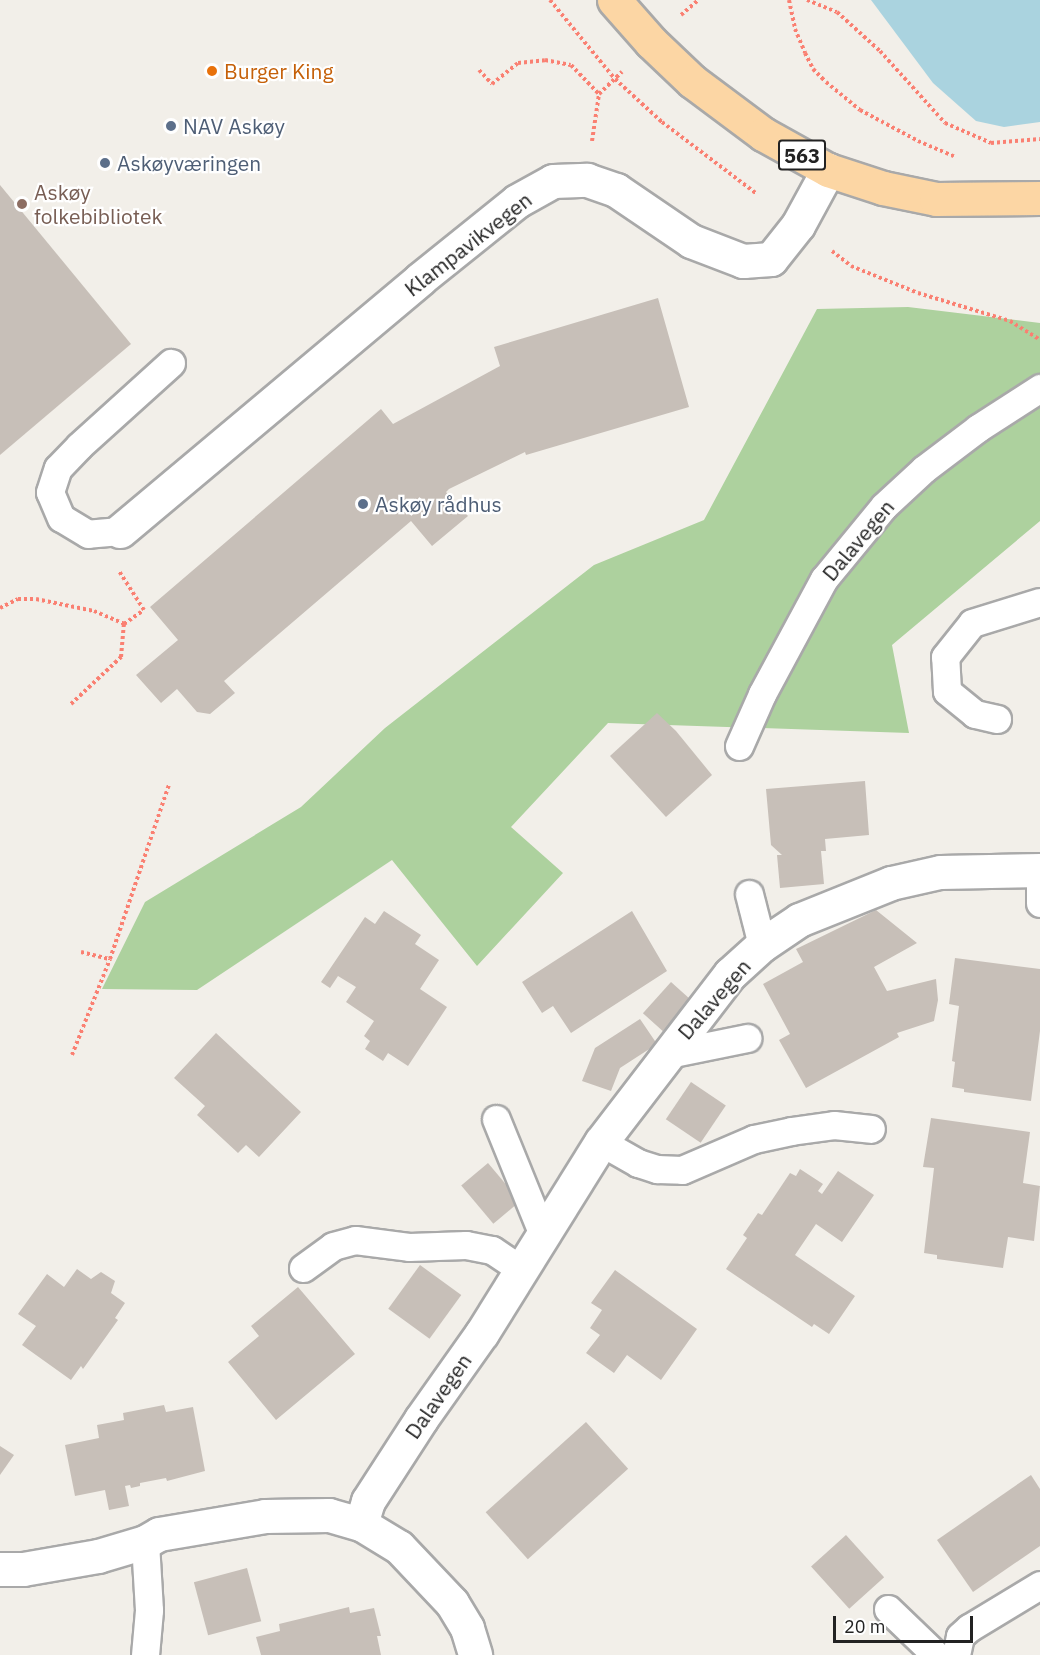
<!DOCTYPE html>
<html>
<head>
<meta charset="utf-8">
<style>
  body { margin:0 }
  #map { position:relative; width:1040px; height:1655px; overflow:hidden; background:#f2efe9; font-family:"IBM Plex Sans",sans-serif }
  div>[style] { position:absolute }
  .forest>* { inset:0; background:#add19e }
  .water>* { inset:0; background:#aad3df }
  .building>* { inset:0; background:#c7bfb8; transform-origin:0 0 }
  .path>* { height:4px; margin-top:-2px; transform-origin:0; background:repeating-linear-gradient(90deg,#fa8072 0 3px,transparent 0 6px) }
  .roads { filter:drop-shadow(2px 0 #a9a9a9) drop-shadow(-2px 0 #a9a9a9) drop-shadow(0 2px #a9a9a9) drop-shadow(0 -2px #a9a9a9) }
  .service>* { height:27px; margin:-13.5px; padding:0 13.5px; transform-origin:13.5px; border-radius:13.5px; background:#fff }
  .minor>* { height:33px; margin:-16.5px; padding:0 16.5px; transform-origin:16.5px; border-radius:16.5px; background:#fff }
  .primary>* { height:33px; margin:-16.5px; padding:0 16.5px; transform-origin:16.5px; border-radius:16.5px; background:#fcd6a4 }
  .dots>* { width:16px; height:16px; translate:-50% -50%; box-sizing:border-box; border:3px solid #fff; border-radius:50% }
  span { translate:-50% -50%; white-space:nowrap; text-align:center; line-height:1.15; -webkit-text-stroke:4.5px #fff; paint-order:stroke }
  .shield-label span { padding:2px 4px; background:#fff; border:2px solid; border-radius:4px; -webkit-text-stroke-width:0 }
  .shield-label { font-size:20px; color:#222; font-weight:700 }
  .food-label { font-size:21px; color:#c56008 }
  .left { translate:0 -50%; text-align:left }
  .service-label { font-size:21px; color:#4e5e75 }
  .education-label { font-size:21px; color:#785e54 }
  .street-label { font-size:21px; color:#222 }
  .scale { position:absolute; left:833px; top:1616px; width:140px; height:27px; box-sizing:border-box; border:3px solid #222; border-top:0; padding-left:8px; font-size:18px; line-height:21px; white-space:nowrap; color:#222; -webkit-text-stroke:4px #fff; paint-order:stroke }
</style>
</head>
<body>
<div id="map">
  <div class="forest">
    <div style="clip-path:polygon(908px 307px,1040px 323px,1040px 521px,892px 645px,909px 733px,608px 723px,511px 827px,563px 873px,477px 966px,392px 860px,197px 990px,102px 989px,145px 902px,301px 807px,385px 728px,594px 565px,704px 520px,817px 309px)"></div>
  </div>
  <div class="water">
    <div style="clip-path:polygon(871px 0,1040px 0,1040px 122px,1004px 127px,976px 121px,933px 83px)"></div>
  </div>
  <div class="building">
    <div style="clip-path:polygon(0 185px,131px 344px,0 455px)"></div>
    <div style="clip-path:polygon(658px 298px,689px 407px,526px 455px,525px 452px,449px 489px,446px 492px,468px 516px,432px 546px,411px 521px,224px 681px,235px 693px,210px 714px,197px 712px,177px 689px,161px 703px,136px 675px,178px 640px,150px 607px,381px 409px,393px 424px,500px 366px,494px 347px)"></div>
    <div style="clip-path:polygon(657px 713px,676px 731px,712px 775px,666px 817px,610px 756px)"></div>
    <div style="clip-path:polygon(865px 781px,869px 835px,825px 839px,826px 851px,821px 851px,824px 884px,780px 888px,777px 855px,782px 855px,771px 845px,766px 789px)"></div>
    <div style="clip-path:polygon(876px 910px,917px 943px,874px 967px,887px 991px,936px 979px,938px 1000px,934px 1021px,897px 1033px,899px 1037px,806px 1088px,779px 1040px,790px 1034px,763px 984px,803px 962px,796px 949px)"></div>
    <div style="clip-path:polygon(384px 911px,421px 935px,415px 944px,439px 960px,420px 989px,447px 1007px,408px 1066px,388px 1053px,383px 1061px,365px 1049px,370px 1041px,364px 1036px,374px 1021px,346px 1002px,356px 987px,338px 976px,330px 988px,321px 982px,365px 917px,375px 924px)"></div>
    <div style="clip-path:polygon(632px 911px,667px 971px,571px 1033px,553px 1006px,542px 1013px,522px 982px)"></div>
    <div style="clip-path:polygon(955px 958px,1040px 969px,1040px 1031px,1031px 1101px,964px 1092px,964px 1089px,952px 1087px,955px 1062px,952px 1061px,959px 1006px,949px 1004px)"></div>
    <div style="left:671px;top:982px;width:27px;height:42px;rotate:42deg"></div>
    <div style="clip-path:polygon(640px 1019px,657px 1044px,620px 1068px,611px 1091px,582px 1081px,595px 1048px)"></div>
    <div style="clip-path:polygon(216px 1033px,301px 1112px,259px 1157px,246px 1145px,238px 1153px,197px 1115px,205px 1106px,174px 1078px)"></div>
    <div style="left:691px;top:1082px;width:42px;height:45px;rotate:34deg"></div>
    <div style="clip-path:polygon(931px 1118px,1030px 1132px,1023px 1183px,1040px 1186px,1034px 1241px,1008px 1237px,1003px 1268px,937px 1259px,937px 1255px,924px 1253px,934px 1168px,923px 1167px)"></div>
    <div style="left:488px;top:1163px;width:50px;height:35px;rotate:50deg"></div>
    <div style="clip-path:polygon(800px 1169px,823px 1184px,818px 1191px,822px 1194px,838px 1171px,874px 1195px,842px 1242px,816px 1224px,795px 1255px,855px 1296px,829px 1334px,814px 1324px,812px 1327px,726px 1269px,747px 1238px,743px 1235px,758px 1213px,762px 1215px,790px 1173px,796px 1176px)"></div>
    <div style="left:420px;top:1265px;width:51px;height:54px;rotate:36deg"></div>
    <div style="clip-path:polygon(77px 1269px,91px 1279px,101px 1272px,115px 1281px,111px 1293px,125px 1303px,115px 1318px,118px 1320px,83px 1369px,81px 1366px,71px 1380px,22px 1345px,36px 1326px,18px 1314px,47px 1274px,64px 1287px)"></div>
    <div style="clip-path:polygon(615px 1270px,697px 1329px,661px 1380px,627px 1355px,614px 1373px,586px 1353px,600px 1335px,590px 1328px,602px 1310px,591px 1303px)"></div>
    <div style="clip-path:polygon(298px 1287px,355px 1354px,276px 1420px,228px 1362px,259px 1336px,251px 1326px)"></div>
    <div style="clip-path:polygon(164px 1405px,166px 1412px,193px 1407px,205px 1471px,167px 1481px,166px 1478px,140px 1483px,140px 1486px,131px 1488px,130px 1485px,125px 1486px,129px 1506px,109px 1510px,105px 1490px,75px 1496px,65px 1445px,99px 1438px,97px 1425px,124px 1420px,123px 1413px)"></div>
    <div style="left:586px;top:1422px;width:63px;height:135px;rotate:48deg"></div>
    <div style="clip-path:polygon(0 1446px,14px 1455px,0 1475px)"></div>
    <div style="clip-path:polygon(1031px 1475px,1040px 1489px,1040px 1546px,973px 1592px,937px 1540px)"></div>
    <div style="left:846px;top:1535px;width:57px;height:47px;rotate:48deg"></div>
    <div style="left:247px;top:1568px;width:55px;height:55px;rotate:75deg"></div>
    <div style="clip-path:polygon(349px 1607px,350px 1613px,374px 1608px,381px 1636px,377px 1636px,381px 1655px,261px 1655px,256px 1637px,280px 1631px,279px 1624px)"></div>
  </div>
  <div class="path">
    <div style="left:550px;top:0;width:102px;rotate:50.6deg"></div>
    <div style="left:615px;top:79px;width:64px;rotate:42.5deg"></div>
    <div style="left:662px;top:122px;width:119px;rotate:37.2deg"></div>
    <div style="left:789px;top:0;width:30px;rotate:78deg"></div>
    <div style="left:795px;top:29px;width:26px;rotate:67deg"></div>
    <div style="left:805px;top:53px;width:18px;rotate:63deg"></div>
    <div style="left:813px;top:69px;width:18px;rotate:45deg"></div>
    <div style="left:826px;top:82px;width:44px;rotate:39.5deg"></div>
    <div style="left:860px;top:110px;width:66px;rotate:28.1deg"></div>
    <div style="left:918px;top:141px;width:39px;rotate:23deg"></div>
    <div style="left:807px;top:0;width:32px;rotate:22deg"></div>
    <div style="left:837px;top:12px;width:58px;rotate:42.2deg"></div>
    <div style="left:880px;top:51px;width:97px;rotate:47.9deg"></div>
    <div style="left:945px;top:123px;width:50px;rotate:23.5deg"></div>
    <div style="left:991px;top:143px;width:49px;rotate:-4.7deg"></div>
    <div style="left:681px;top:15px;width:23px;rotate:-41deg"></div>
    <div style="left:479px;top:70px;width:19px;rotate:47deg"></div>
    <div style="left:492px;top:84px;width:33px;rotate:-39deg"></div>
    <div style="left:518px;top:63px;width:27px;rotate:-6deg"></div>
    <div style="left:545px;top:60px;width:26px;rotate:11deg"></div>
    <div style="left:571px;top:65px;width:40px;rotate:46deg"></div>
    <div style="left:599px;top:94px;width:32px;rotate:-44deg"></div>
    <div style="left:592px;top:141px;width:48px;rotate:-81.5deg"></div>
    <div style="left:832px;top:251px;width:24px;rotate:38deg"></div>
    <div style="left:851px;top:266px;width:72px;rotate:21.9deg"></div>
    <div style="left:918px;top:293px;width:96px;rotate:16.9deg"></div>
    <div style="left:1010px;top:321px;width:36px;rotate:32deg"></div>
    <div style="left:0;top:608px;width:20px;rotate:-27deg"></div>
    <div style="left:18px;top:599px;width:18px"></div>
    <div style="left:36px;top:599px;width:59px;rotate:11.7deg"></div>
    <div style="left:94px;top:611px;width:33px;rotate:23deg"></div>
    <div style="left:124px;top:624px;width:24px;rotate:-35deg"></div>
    <div style="left:144px;top:610px;width:46px;rotate:-122.7deg"></div>
    <div style="left:71px;top:704px;width:69px;rotate:-43.2deg"></div>
    <div style="left:121px;top:657px;width:33px;rotate:-85deg"></div>
    <div style="left:81px;top:952px;width:30px;rotate:14deg"></div>
    <div style="left:72px;top:1055px;width:103px;rotate:-68.4deg"></div>
    <div style="left:110px;top:959px;width:184px;rotate:-71.3deg"></div>
  </div>
  <div class="roads">
    <div class="service">
      <div style="left:120px;top:531px;width:32px;rotate:175deg"></div>
      <div style="left:88px;top:534px;width:31px;rotate:-149deg"></div>
      <div style="left:61px;top:518px;width:28px;rotate:-113deg"></div>
      <div style="left:50px;top:492px;width:25px;rotate:-72deg"></div>
      <div style="left:58px;top:468px;width:30px;rotate:-46deg"></div>
      <div style="left:79px;top:446px;width:124px;rotate:-42.1deg"></div>
      <div style="left:997px;top:719px;width:23px;rotate:-167deg"></div>
      <div style="left:975px;top:714px;width:36px;rotate:-141deg"></div>
      <div style="left:947px;top:691px;width:34px;rotate:-93deg"></div>
      <div style="left:945px;top:657px;width:43px;rotate:-51.5deg"></div>
      <div style="left:972px;top:623px;width:71px;rotate:-17.2deg"></div>
      <div style="left:739px;top:746px;width:57px;rotate:-66.1deg"></div>
      <div style="left:762px;top:694px;width:131px;rotate:-61.7deg"></div>
      <div style="left:824px;top:579px;width:94px;rotate:-50.6deg"></div>
      <div style="left:884px;top:506px;width:54px;rotate:-42.8deg"></div>
      <div style="left:924px;top:469px;width:68px;rotate:-37.2deg"></div>
      <div style="left:978px;top:428px;width:74px;rotate:-32.8deg"></div>
      <div style="left:1040px;top:887px;width:16px;rotate:90deg"></div>
      <div style="left:749px;top:894px;width:53px;rotate:75.7deg"></div>
      <div style="left:668px;top:1054px;width:81px;rotate:-11.4deg"></div>
      <div style="left:496px;top:1119px;width:127px;rotate:67.9deg"></div>
      <div style="left:601px;top:1142px;width:43px;rotate:29.6deg"></div>
      <div style="left:638px;top:1163px;width:20px;rotate:18deg"></div>
      <div style="left:657px;top:1169px;width:25px;rotate:2deg"></div>
      <div style="left:682px;top:1170px;width:78px;rotate:-23.3deg"></div>
      <div style="left:754px;top:1139px;width:38px;rotate:-12deg"></div>
      <div style="left:791px;top:1131px;width:43px;rotate:-7.9deg"></div>
      <div style="left:834px;top:1125px;width:37px;rotate:6deg"></div>
      <div style="left:303px;top:1268px;width:37px;rotate:-36deg"></div>
      <div style="left:333px;top:1246px;width:23px;rotate:-15deg"></div>
      <div style="left:355px;top:1240px;width:54px;rotate:7.4deg"></div>
      <div style="left:409px;top:1247px;width:57px;rotate:-2deg"></div>
      <div style="left:466px;top:1245px;width:26px;rotate:11deg"></div>
      <div style="left:492px;top:1250px;width:36px;rotate:34deg"></div>
      <div style="left:888px;top:1609px;width:66px;rotate:43.8deg"></div>
      <div style="left:145px;top:1655px;width:45px;rotate:-84.9deg"></div>
      <div style="left:149px;top:1610px;width:68px;rotate:-93.4deg"></div>
      <div style="left:956px;top:1655px;width:19px;rotate:-78deg"></div>
      <div style="left:960px;top:1636px;width:12px;rotate:-42deg"></div>
      <div style="left:969px;top:1628px;width:83px;rotate:-31.2deg"></div>
    </div>
    <div class="minor">
      <div style="left:120px;top:531px;width:392px;rotate:-40deg"></div>
      <div style="left:420px;top:279px;width:124px;rotate:-38.8deg"></div>
      <div style="left:517px;top:201px;width:41px;rotate:-29.1deg"></div>
      <div style="left:553px;top:181px;width:34px;rotate:-2deg"></div>
      <div style="left:587px;top:180px;width:31px;rotate:19deg"></div>
      <div style="left:616px;top:190px;width:91px;rotate:34.2deg"></div>
      <div style="left:691px;top:241px;width:56px;rotate:21deg"></div>
      <div style="left:743px;top:261px;width:28px;rotate:-4deg"></div>
      <div style="left:771px;top:259px;width:43px;rotate:-51.5deg"></div>
      <div style="left:798px;top:225px;width:63px;rotate:-61.4deg"></div>
      <div style="left:361px;top:1524px;width:24px;rotate:-73deg"></div>
      <div style="left:368px;top:1501px;width:98px;rotate:-57.1deg"></div>
      <div style="left:421px;top:1419px;width:105px;rotate:-54.7deg"></div>
      <div style="left:482px;top:1333px;width:225px;rotate:-58.1deg"></div>
      <div style="left:601px;top:1142px;width:212px;rotate:-52.5deg"></div>
      <div style="left:730px;top:974px;width:43px;rotate:-42.2deg"></div>
      <div style="left:762px;top:945px;width:45px;rotate:-34deg"></div>
      <div style="left:799px;top:920px;width:99px;rotate:-21.9deg"></div>
      <div style="left:891px;top:883px;width:50px;rotate:-12.7deg"></div>
      <div style="left:940px;top:872px;width:100px;rotate:-1.1deg"></div>
      <div style="left:0;top:1569px;width:23px"></div>
      <div style="left:23px;top:1569px;width:76px;rotate:-9.8deg"></div>
      <div style="left:98px;top:1556px;width:49px;rotate:-16.6deg"></div>
      <div style="left:145px;top:1542px;width:16px;rotate:-30deg"></div>
      <div style="left:159px;top:1534px;width:108px;rotate:-9.6deg"></div>
      <div style="left:265px;top:1516px;width:64px;rotate:-0.9deg"></div>
      <div style="left:329px;top:1515px;width:33px;rotate:16deg"></div>
      <div style="left:361px;top:1524px;width:44px;rotate:31.2deg"></div>
      <div style="left:399px;top:1547px;width:77px;rotate:46.6deg"></div>
      <div style="left:452px;top:1603px;width:29px;rotate:59deg"></div>
      <div style="left:467px;top:1628px;width:28px;rotate:73deg"></div>
    </div>
    <div class="primary">
      <div style="left:614px;top:0;width:56px;rotate:48.6deg"></div>
      <div style="left:651px;top:42px;width:57px;rotate:43.6deg"></div>
      <div style="left:692px;top:81px;width:89px;rotate:36.7deg"></div>
      <div style="left:763px;top:134px;width:74px;rotate:29deg"></div>
      <div style="left:828px;top:170px;width:58px;rotate:18.1deg"></div>
      <div style="left:883px;top:188px;width:54px;rotate:11.7deg"></div>
      <div style="left:936px;top:199px;width:104px;rotate:-0.6deg"></div>
    </div>
  </div>
  <div class="dots">
    <div style="left:212px;top:71px;background:#e8710a"></div>
    <div style="left:171px;top:126px;background:#5c6f8a"></div>
    <div style="left:105px;top:163px;background:#5c6f8a"></div>
    <div style="left:22px;top:204px;background:#8d6e63"></div>
    <div style="left:363px;top:504px;background:#5c6f8a"></div>
  </div>
  <div class="shield-label">
    <span style="left:802px;top:155px">563</span>
  </div>
  <div class="food-label">
    <span class="left" style="left:224px;top:71px">Burger King</span>
  </div>
  <div class="service-label">
    <span class="left" style="left:183px;top:126px">NAV Askøy</span>
    <span class="left" style="left:117px;top:163px">Askøyværingen</span>
    <span class="left" style="left:375px;top:504px">Askøy rådhus</span>
  </div>
  <div class="education-label">
    <span class="left" style="left:34px;top:204px">Askøy<br>folkebibliotek</span>
  </div>
  <div class="street-label">
    <span style="left:468px;top:244px;rotate:-38deg">Klampavikvegen</span>
    <span style="left:858px;top:540px;rotate:-50deg">Dalavegen</span>
    <span style="left:714px;top:999px;rotate:-49deg">Dalavegen</span>
    <span style="left:438px;top:1396px;rotate:-55deg">Dalavegen</span>
  </div>
  <div class="scale">20 m</div>
</div>
</body>
</html>
